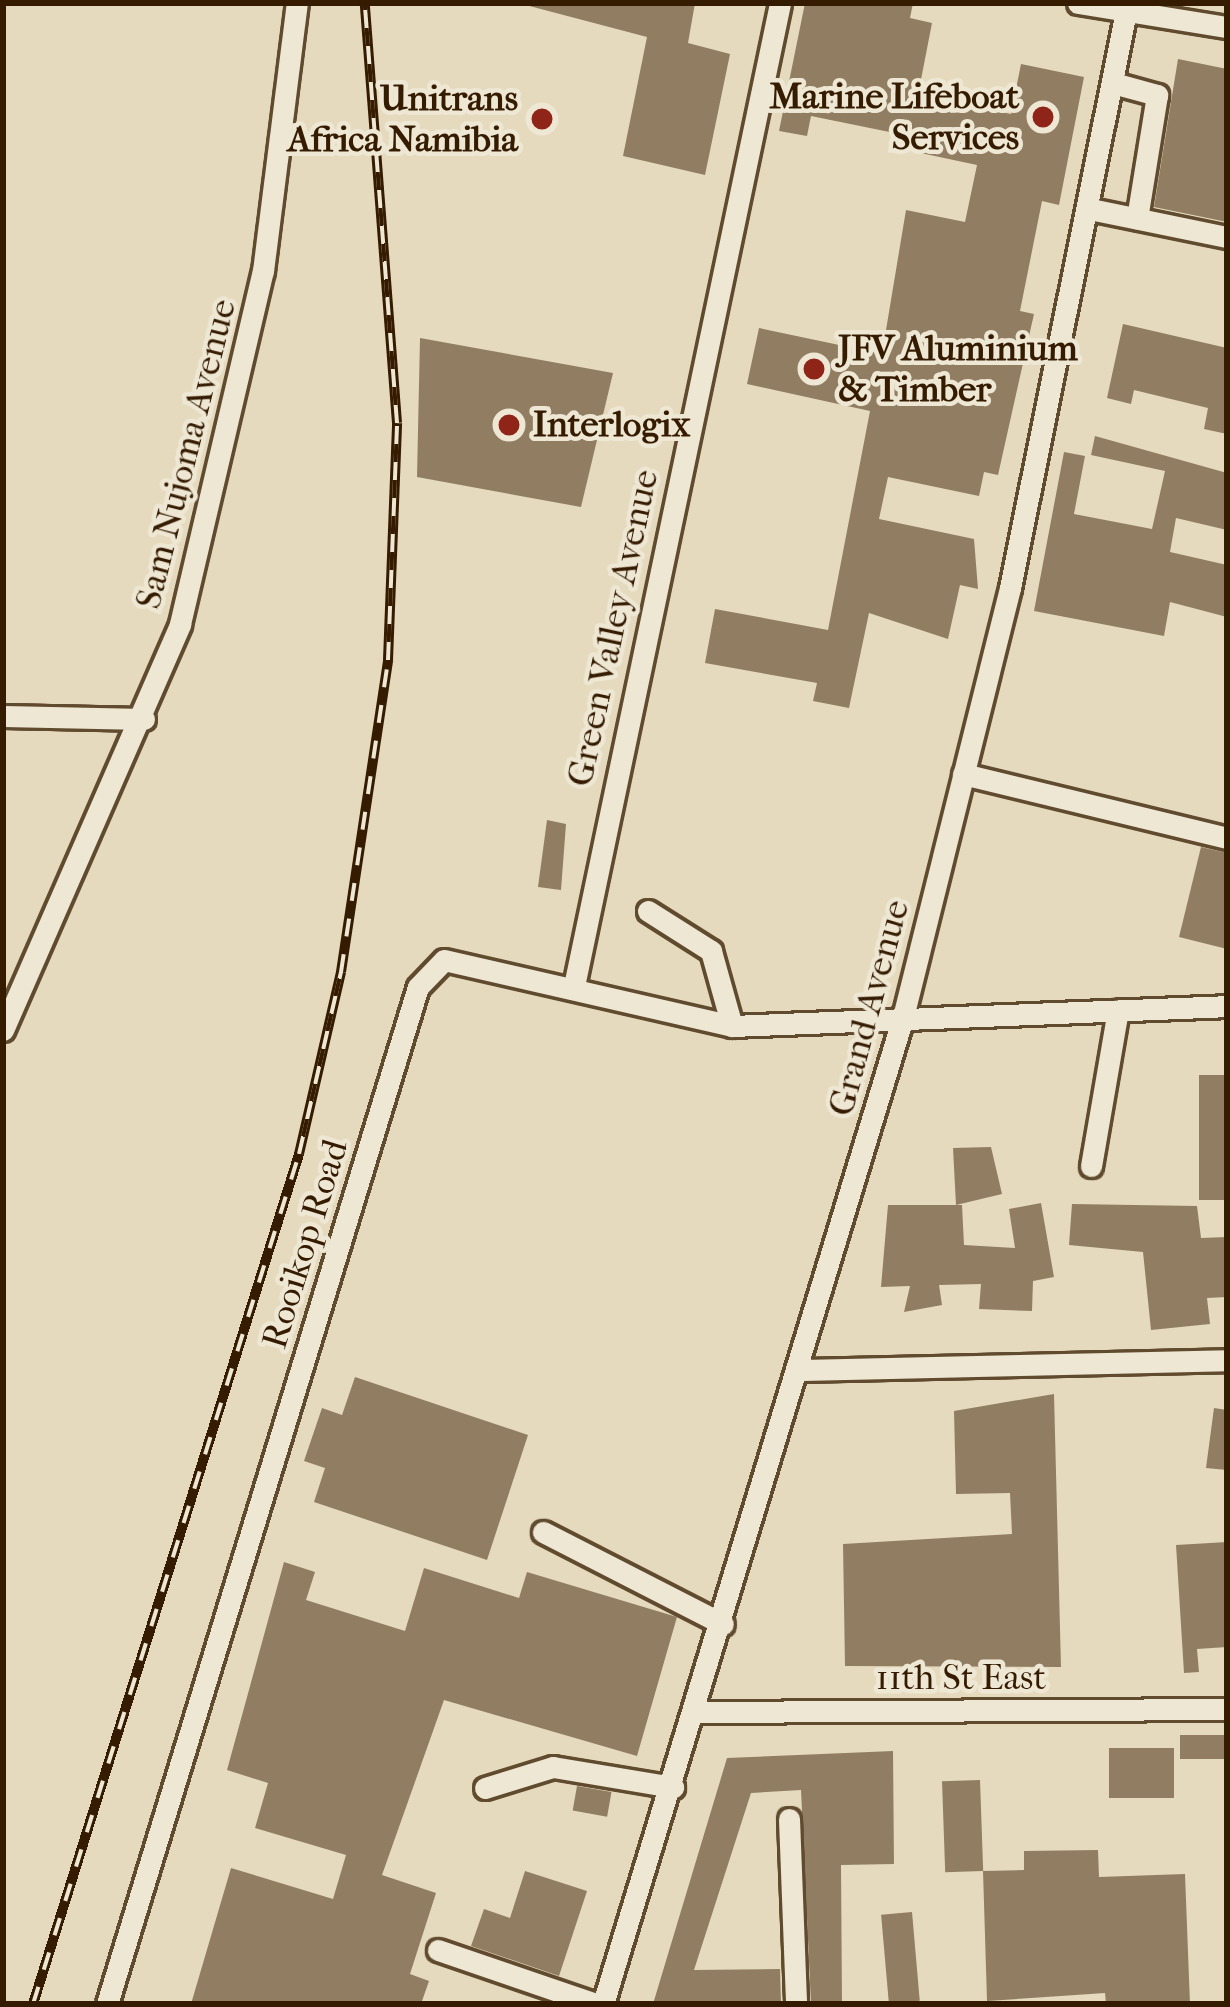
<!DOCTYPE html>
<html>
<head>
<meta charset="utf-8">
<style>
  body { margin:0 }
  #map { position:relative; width:1230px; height:2007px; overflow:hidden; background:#e5dabd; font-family:"IM FELL French Canon",serif }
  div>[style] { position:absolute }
  .building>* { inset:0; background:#917e62; transform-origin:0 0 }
  .roads { filter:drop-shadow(3px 0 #614b2f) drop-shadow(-3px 0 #614b2f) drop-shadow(0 3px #614b2f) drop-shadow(0 -3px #614b2f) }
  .minor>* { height:21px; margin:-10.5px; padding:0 10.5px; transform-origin:10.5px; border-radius:10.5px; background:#eee7d4 }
  .rail>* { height:10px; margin-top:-5px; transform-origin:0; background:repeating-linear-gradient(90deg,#eee7d4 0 18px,#351b00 0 36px); box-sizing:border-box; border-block:3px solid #351b00 }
  .dots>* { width:33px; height:33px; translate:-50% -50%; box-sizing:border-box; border:6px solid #eee7d4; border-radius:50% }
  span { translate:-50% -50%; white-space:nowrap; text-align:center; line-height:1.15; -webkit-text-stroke:9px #eee7d4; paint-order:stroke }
  .poi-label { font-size:36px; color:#351b00; font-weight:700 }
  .right { translate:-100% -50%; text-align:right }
  .left { translate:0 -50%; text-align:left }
  .street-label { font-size:36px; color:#351b00 }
  .frame { position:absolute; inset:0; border:6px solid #351b00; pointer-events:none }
</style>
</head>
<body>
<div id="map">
  <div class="building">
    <div style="clip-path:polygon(518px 3px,695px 3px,688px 43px,730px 54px,705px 175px,623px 156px,647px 37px)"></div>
    <div style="clip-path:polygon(805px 3px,913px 3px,910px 18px,932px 23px,918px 95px,1011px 114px,1021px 64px,1084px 77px,1059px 205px,1042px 201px,1020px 311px,1034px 314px,998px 475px,984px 472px,979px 496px,888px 477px,879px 519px,974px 539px,978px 589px,960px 585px,948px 639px,869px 613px,849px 708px,813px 701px,817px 683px,705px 663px,715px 609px,828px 630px,870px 411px,747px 384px,759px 328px,882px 354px,906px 210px,965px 222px,977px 165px,916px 152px,919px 138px,811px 116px,807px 136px,779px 131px)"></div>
    <div style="clip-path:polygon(1178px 59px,1227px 69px,1227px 222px,1154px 207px)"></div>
    <div style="clip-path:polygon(1123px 324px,1227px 348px,1227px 434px,1204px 429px,1208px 408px,1134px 390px,1131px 404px,1107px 398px)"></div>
    <div style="clip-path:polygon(420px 338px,613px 373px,581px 507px,417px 477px)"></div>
    <div style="clip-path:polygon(1095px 436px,1227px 473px,1227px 530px,1176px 518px,1170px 552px,1227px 565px,1227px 617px,1170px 602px,1164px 636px,1034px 611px,1064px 452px,1085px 456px,1074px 514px,1152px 529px,1165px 471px,1091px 455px)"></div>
    <div style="clip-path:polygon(547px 820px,566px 824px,561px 890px,538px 887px)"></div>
    <div style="clip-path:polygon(1201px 847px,1227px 853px,1227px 949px,1179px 937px)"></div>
    <div style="left:1199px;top:1075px;width:28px;height:125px"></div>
    <div style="clip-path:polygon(991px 1147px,1002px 1194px,956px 1205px,953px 1148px)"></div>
    <div style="clip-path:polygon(1041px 1203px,1054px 1277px,1033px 1281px,1032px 1311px,979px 1309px,981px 1284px,939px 1285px,942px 1305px,904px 1312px,910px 1286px,881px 1287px,888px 1205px,962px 1205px,964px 1245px,1015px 1248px,1009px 1209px)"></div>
    <div style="clip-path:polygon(1072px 1204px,1197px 1206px,1201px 1238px,1227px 1237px,1227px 1297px,1207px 1298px,1210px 1324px,1151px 1330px,1143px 1252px,1069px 1245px)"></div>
    <div style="clip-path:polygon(355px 1377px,528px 1435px,487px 1560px,314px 1502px,325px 1468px,304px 1461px,322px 1408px,342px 1415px)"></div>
    <div style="clip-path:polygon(1054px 1394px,1061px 1667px,845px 1666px,843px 1544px,1012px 1534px,1010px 1493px,956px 1494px,954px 1411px)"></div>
    <div style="clip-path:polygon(1214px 1408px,1227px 1410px,1227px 1470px,1206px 1468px)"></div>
    <div style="clip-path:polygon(1227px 1542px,1227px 1647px,1197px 1649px,1199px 1672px,1184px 1673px,1176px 1545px)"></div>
    <div style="clip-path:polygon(284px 1562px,315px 1572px,306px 1600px,405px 1631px,424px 1568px,519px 1598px,527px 1572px,677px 1617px,637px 1756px,444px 1700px,382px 1875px,436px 1893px,410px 1974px,429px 1981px,421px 2004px,191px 2004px,231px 1868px,333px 1899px,346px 1855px,255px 1828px,268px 1783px,227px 1770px)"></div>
    <div style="left:1180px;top:1735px;width:47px;height:24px"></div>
    <div style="left:1109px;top:1748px;width:65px;height:50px"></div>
    <div style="clip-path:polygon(893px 1751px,894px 1864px,841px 1865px,842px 2004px,811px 2004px,801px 1790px,751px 1793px,694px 1970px,780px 1969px,781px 2004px,653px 2004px,727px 1758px)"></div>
    <div style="left:980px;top:1780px;width:91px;height:38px;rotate:88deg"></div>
    <div style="left:577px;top:1786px;width:35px;height:25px;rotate:10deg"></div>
    <div style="clip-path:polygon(1098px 1850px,1099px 1877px,1185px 1874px,1190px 2004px,1106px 2004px,1105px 1993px,987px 2001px,983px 1871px,1024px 1870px,1024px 1851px)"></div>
    <div style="clip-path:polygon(525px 1871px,587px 1891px,559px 1976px,471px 1946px,484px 1909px,510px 1918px)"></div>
    <div style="left:912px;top:1912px;width:89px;height:31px;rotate:85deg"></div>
  </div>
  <div class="roads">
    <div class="minor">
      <div style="left:1078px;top:3px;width:151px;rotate:9.2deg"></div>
      <div style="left:1113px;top:83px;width:46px;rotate:15.3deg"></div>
      <div style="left:1157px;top:95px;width:125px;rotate:99.2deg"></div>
      <div style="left:1090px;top:209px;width:140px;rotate:11.6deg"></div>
      <div style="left:3px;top:716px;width:141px;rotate:1.2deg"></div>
      <div style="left:963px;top:774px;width:272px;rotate:13.6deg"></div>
      <div style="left:648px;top:911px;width:75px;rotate:32.4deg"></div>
      <div style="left:711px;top:951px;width:78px;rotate:74.4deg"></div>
      <div style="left:574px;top:986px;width:1004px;rotate:-78.16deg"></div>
      <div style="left:3px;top:1030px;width:443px;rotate:-66.4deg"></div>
      <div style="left:180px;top:624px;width:363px;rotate:-76.8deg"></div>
      <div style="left:263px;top:271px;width:270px;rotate:-82.8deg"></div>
      <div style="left:1091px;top:1166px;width:158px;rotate:-80.2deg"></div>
      <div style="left:802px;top:1370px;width:425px;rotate:-1.3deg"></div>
      <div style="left:543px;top:1532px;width:202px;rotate:27.1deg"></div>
      <div style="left:696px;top:1712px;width:531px;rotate:-0.32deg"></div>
      <div style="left:485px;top:1788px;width:71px;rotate:-17.2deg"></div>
      <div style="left:553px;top:1767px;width:122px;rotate:9.5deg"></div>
      <div style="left:789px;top:1819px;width:185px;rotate:87.8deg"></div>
      <div style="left:438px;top:1950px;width:167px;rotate:18.9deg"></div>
      <div style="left:107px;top:2004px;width:1063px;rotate:-73deg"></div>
      <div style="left:418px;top:987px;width:37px;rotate:-46deg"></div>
      <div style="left:444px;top:960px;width:295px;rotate:12.9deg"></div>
      <div style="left:732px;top:1026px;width:495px;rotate:-2.3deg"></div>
      <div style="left:603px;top:2004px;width:1032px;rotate:-73.09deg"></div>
      <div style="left:903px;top:1017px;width:442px;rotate:-76deg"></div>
      <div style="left:1010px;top:588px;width:589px;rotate:-78.63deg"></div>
    </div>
  </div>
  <div class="rail">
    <div style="left:33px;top:2004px;width:891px;rotate:-72.62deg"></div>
    <div style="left:299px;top:1154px;width:187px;rotate:-77deg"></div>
    <div style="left:341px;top:972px;width:316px;rotate:-81.4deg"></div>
    <div style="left:388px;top:660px;width:237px;rotate:-87.8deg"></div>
    <div style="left:397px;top:423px;width:421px;rotate:-94.4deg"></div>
  </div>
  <div class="dots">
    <div style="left:1043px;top:117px;background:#8f2418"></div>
    <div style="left:542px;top:119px;background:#8f2418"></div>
    <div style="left:814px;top:369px;background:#8f2418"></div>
    <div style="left:509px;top:425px;background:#8f2418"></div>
  </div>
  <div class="poi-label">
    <span class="right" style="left:1019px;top:117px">Marine Lifeboat<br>Services</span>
    <span class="right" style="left:518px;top:119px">Unitrans<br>Africa Namibia</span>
    <span class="left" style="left:838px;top:369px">JFV Aluminium<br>&amp; Timber</span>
    <span class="left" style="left:533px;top:425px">Interlogix</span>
  </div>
  <div class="street-label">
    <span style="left:186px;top:454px;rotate:-76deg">Sam Nujoma Avenue</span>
    <span style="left:613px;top:628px;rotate:-78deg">Green Valley Avenue</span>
    <span style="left:869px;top:1008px;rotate:-75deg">Grand Avenue</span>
    <span style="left:305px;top:1244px;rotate:-73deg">Rooikop Road</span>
    <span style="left:961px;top:1678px">11th St East</span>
  </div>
  <div class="frame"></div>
</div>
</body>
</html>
